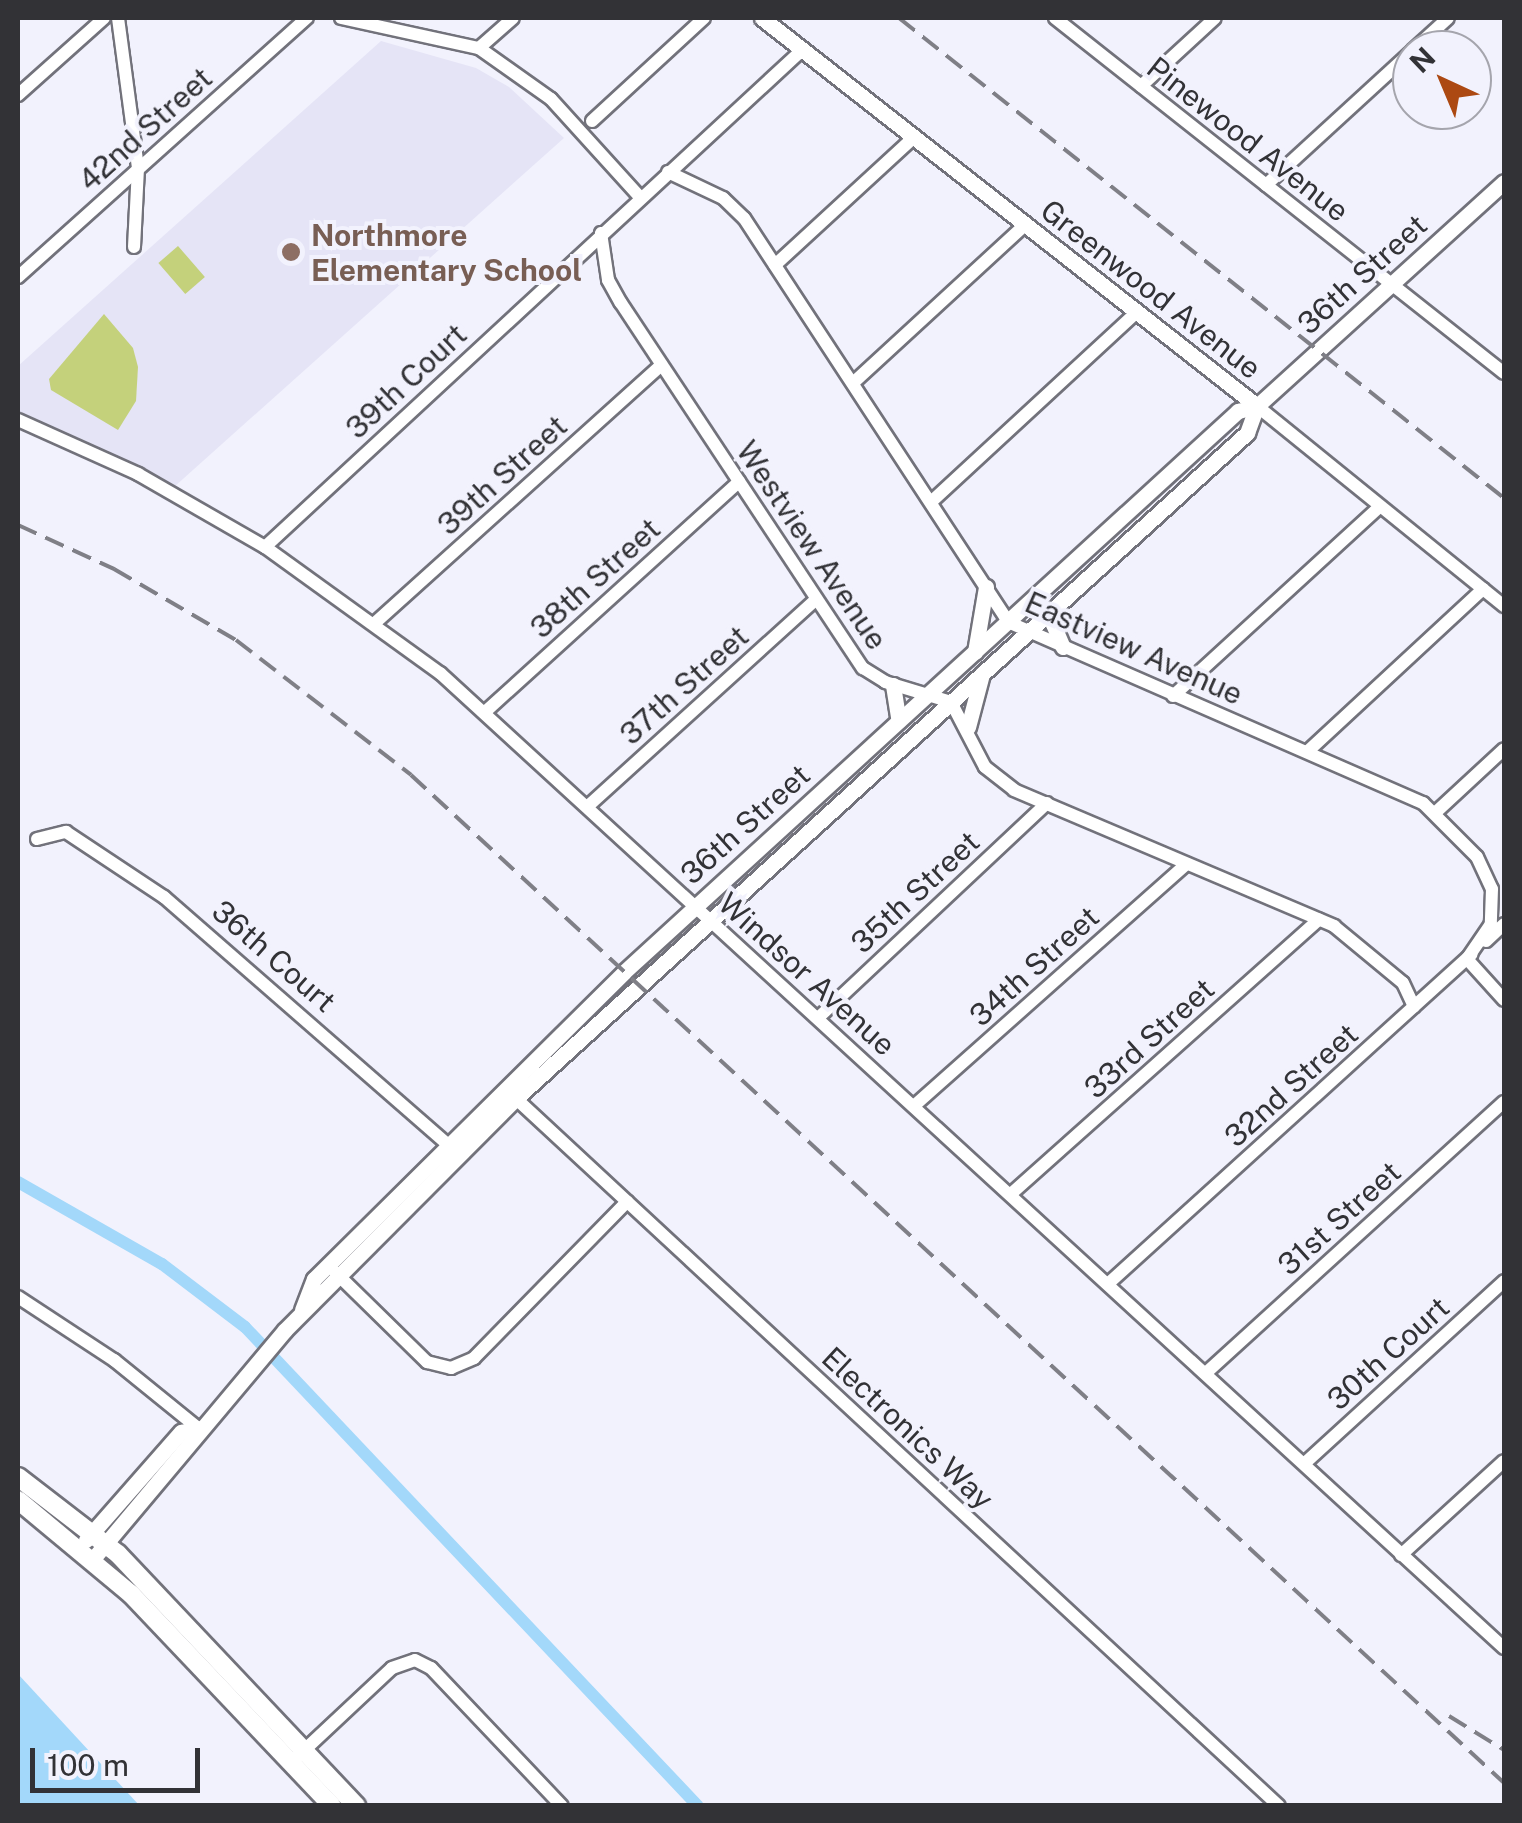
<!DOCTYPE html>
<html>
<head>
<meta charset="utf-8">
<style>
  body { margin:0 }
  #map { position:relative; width:1522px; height:1823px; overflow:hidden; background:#f2f2fd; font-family:"Public Sans",sans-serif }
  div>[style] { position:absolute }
  .built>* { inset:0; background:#e5e4f6 }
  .green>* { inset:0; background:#c4d17b; transform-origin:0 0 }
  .water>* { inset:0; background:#a3d8fa }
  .canal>* { height:12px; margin:-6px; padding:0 6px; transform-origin:6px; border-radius:6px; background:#a3d8fa }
  .roads { filter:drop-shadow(2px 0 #72727b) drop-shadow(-2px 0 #72727b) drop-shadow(0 2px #72727b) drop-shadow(0 -2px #72727b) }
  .minor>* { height:12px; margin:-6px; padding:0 6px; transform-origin:6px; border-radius:6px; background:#fff }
  .tertiary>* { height:15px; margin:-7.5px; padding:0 7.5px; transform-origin:7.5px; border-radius:7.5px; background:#fff }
  .secondary>* { height:18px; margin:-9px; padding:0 9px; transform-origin:9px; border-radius:9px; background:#fff }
  .rail>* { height:4px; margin-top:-2px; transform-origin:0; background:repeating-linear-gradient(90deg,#7f7f86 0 20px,transparent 0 30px) }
  .dots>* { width:28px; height:28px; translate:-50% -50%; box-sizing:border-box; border:5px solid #f2f2fd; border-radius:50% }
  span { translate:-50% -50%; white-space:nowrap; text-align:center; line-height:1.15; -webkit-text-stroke:8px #f2f2fd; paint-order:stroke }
  .street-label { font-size:30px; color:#323236 }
  .education-label { font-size:30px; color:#785e54; font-weight:700 }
  .left { translate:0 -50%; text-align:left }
  .frame { position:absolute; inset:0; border:20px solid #323236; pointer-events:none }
  .north { position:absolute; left:1392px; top:30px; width:100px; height:100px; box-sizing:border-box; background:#f2f2fd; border:2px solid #a5a5ad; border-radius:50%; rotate:316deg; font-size:28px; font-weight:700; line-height:40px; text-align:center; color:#323236 }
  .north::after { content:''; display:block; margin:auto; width:35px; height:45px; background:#ac4912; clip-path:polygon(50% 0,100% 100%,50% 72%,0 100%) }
  .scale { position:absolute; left:30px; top:1748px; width:170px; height:45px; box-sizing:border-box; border:5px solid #323236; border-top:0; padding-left:12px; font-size:30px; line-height:35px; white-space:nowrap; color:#323236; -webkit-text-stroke:8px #f2f2fd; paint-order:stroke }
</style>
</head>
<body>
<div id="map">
  <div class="built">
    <div style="clip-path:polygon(381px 41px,476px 68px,509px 87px,564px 138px,174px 487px,18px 414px,18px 366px)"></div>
  </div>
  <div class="green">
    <div style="left:178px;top:246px;width:41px;height:26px;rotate:49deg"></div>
    <div style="clip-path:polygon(104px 314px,133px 348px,138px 367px,136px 401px,118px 430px,51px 390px,49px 379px)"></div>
  </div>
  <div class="water">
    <div style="clip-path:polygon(18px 1674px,139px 1805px,18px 1805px)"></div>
  </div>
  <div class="canal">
    <div style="left:18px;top:1182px;width:166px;rotate:29.7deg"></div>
    <div style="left:162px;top:1264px;width:104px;rotate:37.2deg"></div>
    <div style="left:245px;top:1327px;width:659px;rotate:46.6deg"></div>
  </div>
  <div class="roads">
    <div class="minor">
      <div style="left:118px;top:18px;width:151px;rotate:82.4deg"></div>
      <div style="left:138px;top:168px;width:79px;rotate:92.9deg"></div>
      <div style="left:341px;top:18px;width:141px;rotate:12.3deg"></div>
      <div style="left:479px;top:48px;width:88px;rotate:35.3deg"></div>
      <div style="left:551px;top:99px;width:132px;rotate:47.8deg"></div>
      <div style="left:1055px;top:18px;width:572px;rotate:38.33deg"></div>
      <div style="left:479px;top:48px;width:45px;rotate:-41.4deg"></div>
      <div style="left:1413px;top:50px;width:47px;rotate:-42.4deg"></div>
      <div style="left:1141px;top:86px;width:100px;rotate:-42.6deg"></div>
      <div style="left:18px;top:95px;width:115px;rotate:-41.8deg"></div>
      <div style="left:592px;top:121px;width:152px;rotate:-42.6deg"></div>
      <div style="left:668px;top:172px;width:61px;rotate:25.3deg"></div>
      <div style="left:723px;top:198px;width:29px;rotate:44deg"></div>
      <div style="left:744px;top:218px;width:483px;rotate:56.8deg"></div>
      <div style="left:1008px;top:622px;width:453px;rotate:23.6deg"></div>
      <div style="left:1423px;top:803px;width:76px;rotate:45deg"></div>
      <div style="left:1477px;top:857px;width:35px;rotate:65deg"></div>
      <div style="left:1492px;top:889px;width:35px;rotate:92deg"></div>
      <div style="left:1491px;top:924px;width:42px;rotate:124.4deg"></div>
      <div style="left:1266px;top:185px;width:198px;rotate:-42.5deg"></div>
      <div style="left:601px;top:233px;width:48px;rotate:81.5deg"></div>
      <div style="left:608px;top:280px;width:26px;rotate:61deg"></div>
      <div style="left:621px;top:303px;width:438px;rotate:56.5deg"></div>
      <div style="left:863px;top:668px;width:26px;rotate:32deg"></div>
      <div style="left:885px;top:682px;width:69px;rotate:16.9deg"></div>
      <div style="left:951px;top:702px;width:73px;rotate:62.4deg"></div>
      <div style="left:985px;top:767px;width:37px;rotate:38deg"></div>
      <div style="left:1014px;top:790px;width:348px;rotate:23deg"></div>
      <div style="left:1334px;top:926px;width:89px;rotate:39.6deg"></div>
      <div style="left:1403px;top:983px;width:26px;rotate:65deg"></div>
      <div style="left:775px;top:265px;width:188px;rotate:-42.6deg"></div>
      <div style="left:18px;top:277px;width:388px;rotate:-41.9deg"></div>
      <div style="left:853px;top:383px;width:232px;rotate:-42.6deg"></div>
      <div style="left:1257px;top:406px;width:318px;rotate:39deg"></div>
      <div style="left:18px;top:420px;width:132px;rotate:24.2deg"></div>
      <div style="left:138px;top:474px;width:146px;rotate:29.9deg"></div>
      <div style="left:265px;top:547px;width:216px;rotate:35.8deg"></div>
      <div style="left:440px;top:673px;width:1443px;rotate:42.5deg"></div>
      <div style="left:931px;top:502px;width:277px;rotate:-42.7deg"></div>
      <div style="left:265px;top:547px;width:732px;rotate:-42.78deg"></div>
      <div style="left:376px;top:622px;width:384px;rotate:-42deg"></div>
      <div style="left:1173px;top:696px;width:280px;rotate:-42.5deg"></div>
      <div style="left:485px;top:712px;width:343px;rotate:-42.2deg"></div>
      <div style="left:1307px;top:752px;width:240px;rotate:-42.8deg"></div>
      <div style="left:587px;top:807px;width:308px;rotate:-42.2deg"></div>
      <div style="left:1435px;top:813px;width:94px;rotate:-42.8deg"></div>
      <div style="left:37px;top:839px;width:30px;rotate:-14deg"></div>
      <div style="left:66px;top:832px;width:118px;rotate:33.6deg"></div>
      <div style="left:164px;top:897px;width:385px;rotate:41.1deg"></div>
      <div style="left:1486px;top:941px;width:25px;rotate:-43deg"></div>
      <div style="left:1467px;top:959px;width:55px;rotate:47.9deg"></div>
      <div style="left:818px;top:1018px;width:314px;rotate:-43.2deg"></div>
      <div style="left:511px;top:1094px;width:1047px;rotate:42.83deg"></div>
      <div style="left:915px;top:1105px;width:363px;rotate:-41.6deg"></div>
      <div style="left:1012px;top:1193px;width:411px;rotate:-41.7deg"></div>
      <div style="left:335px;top:1272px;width:129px;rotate:44.4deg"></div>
      <div style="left:427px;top:1362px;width:25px;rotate:14deg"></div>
      <div style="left:451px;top:1368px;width:25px;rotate:-23deg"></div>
      <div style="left:474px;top:1358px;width:219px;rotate:-45.6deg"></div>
      <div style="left:1110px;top:1282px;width:488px;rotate:-42.2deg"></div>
      <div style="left:18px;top:1297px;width:115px;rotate:33.3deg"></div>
      <div style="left:114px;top:1360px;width:108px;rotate:39deg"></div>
      <div style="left:1207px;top:1372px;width:401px;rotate:-42.3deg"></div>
      <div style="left:1305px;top:1463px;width:270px;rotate:-42.4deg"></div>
      <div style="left:1401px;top:1555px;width:139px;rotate:-42.4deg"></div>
      <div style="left:297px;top:1757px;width:130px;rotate:-43.1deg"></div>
      <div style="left:392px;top:1668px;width:24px;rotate:-19deg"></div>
      <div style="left:415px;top:1660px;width:18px;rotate:27deg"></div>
      <div style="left:431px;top:1668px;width:190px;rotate:46.5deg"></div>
    </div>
    <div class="tertiary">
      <div style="left:762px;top:18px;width:629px;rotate:38.09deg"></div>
      <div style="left:1056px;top:608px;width:16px;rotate:101deg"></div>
      <div style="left:1053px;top:624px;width:25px;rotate:67deg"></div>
      <div style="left:975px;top:652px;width:66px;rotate:-80.4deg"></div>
      <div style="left:893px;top:685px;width:36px;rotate:81deg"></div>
      <div style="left:968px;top:727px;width:55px;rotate:-75.2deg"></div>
      <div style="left:302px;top:1310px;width:33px;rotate:-69deg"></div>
      <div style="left:314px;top:1279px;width:436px;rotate:-44.7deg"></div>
      <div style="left:624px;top:972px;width:832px;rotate:-42.42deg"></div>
      <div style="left:1238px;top:411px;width:20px;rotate:-15deg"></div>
      <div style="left:86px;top:1540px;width:144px;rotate:-48.7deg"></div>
      <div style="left:181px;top:1432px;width:17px;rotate:-13deg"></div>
      <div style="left:92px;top:1560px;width:300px;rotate:-50deg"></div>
      <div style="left:285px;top:1330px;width:326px;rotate:-45.1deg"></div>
      <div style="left:515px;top:1099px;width:990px;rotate:-42.3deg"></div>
      <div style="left:1247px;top:433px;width:29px;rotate:-70deg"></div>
      <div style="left:1257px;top:406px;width:333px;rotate:-42.2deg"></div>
    </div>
    <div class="secondary">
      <div style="left:18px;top:1477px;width:126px;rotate:37.6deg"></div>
      <div style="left:118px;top:1554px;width:347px;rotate:46.6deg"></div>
      <div style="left:18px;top:1500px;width:147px;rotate:39.8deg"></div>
      <div style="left:131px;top:1594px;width:292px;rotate:46.5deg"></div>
    </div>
  </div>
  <div class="rail">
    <div style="left:899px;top:18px;width:772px;rotate:38.43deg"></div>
    <div style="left:18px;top:525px;width:106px;rotate:24.6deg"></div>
    <div style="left:114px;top:569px;width:141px;rotate:30.2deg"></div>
    <div style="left:236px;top:640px;width:221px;rotate:37.6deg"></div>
    <div style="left:411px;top:775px;width:1487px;rotate:42.68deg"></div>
    <div style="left:1449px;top:1716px;width:65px;rotate:31.7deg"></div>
  </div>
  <div class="dots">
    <div style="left:291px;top:252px;background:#8d6e63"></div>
  </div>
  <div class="street-label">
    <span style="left:145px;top:129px;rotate:-42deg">42nd Street</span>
    <span style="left:1248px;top:139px;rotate:38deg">Pinewood Avenue</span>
    <span style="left:1362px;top:274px;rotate:-42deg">36th Street</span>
    <span style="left:1151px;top:289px;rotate:38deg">Greenwood Avenue</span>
    <span style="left:406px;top:381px;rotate:-43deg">39th Court</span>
    <span style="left:502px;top:475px;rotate:-42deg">39th Street</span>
    <span style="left:812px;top:545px;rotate:56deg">Westview Avenue</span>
    <span style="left:595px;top:578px;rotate:-42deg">38th Street</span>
    <span style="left:1134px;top:648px;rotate:24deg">Eastview Avenue</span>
    <span style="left:684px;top:685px;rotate:-42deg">37th Street</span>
    <span style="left:745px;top:824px;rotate:-42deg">36th Street</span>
    <span style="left:915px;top:892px;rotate:-43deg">35th Street</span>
    <span style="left:274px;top:956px;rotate:41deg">36th Court</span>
    <span style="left:1034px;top:966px;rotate:-42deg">34th Street</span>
    <span style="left:807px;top:974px;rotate:42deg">Windsor Avenue</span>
    <span style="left:1149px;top:1038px;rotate:-42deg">33rd Street</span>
    <span style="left:1291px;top:1085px;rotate:-42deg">32nd Street</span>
    <span style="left:1339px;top:1218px;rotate:-42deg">31st Street</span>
    <span style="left:1388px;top:1353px;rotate:-42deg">30th Court</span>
    <span style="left:908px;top:1428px;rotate:43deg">Electronics Way</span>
  </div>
  <div class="education-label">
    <span class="left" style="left:311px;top:252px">Northmore<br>Elementary School</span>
  </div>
  <div class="frame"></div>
  <div class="north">N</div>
  <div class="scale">100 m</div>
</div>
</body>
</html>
